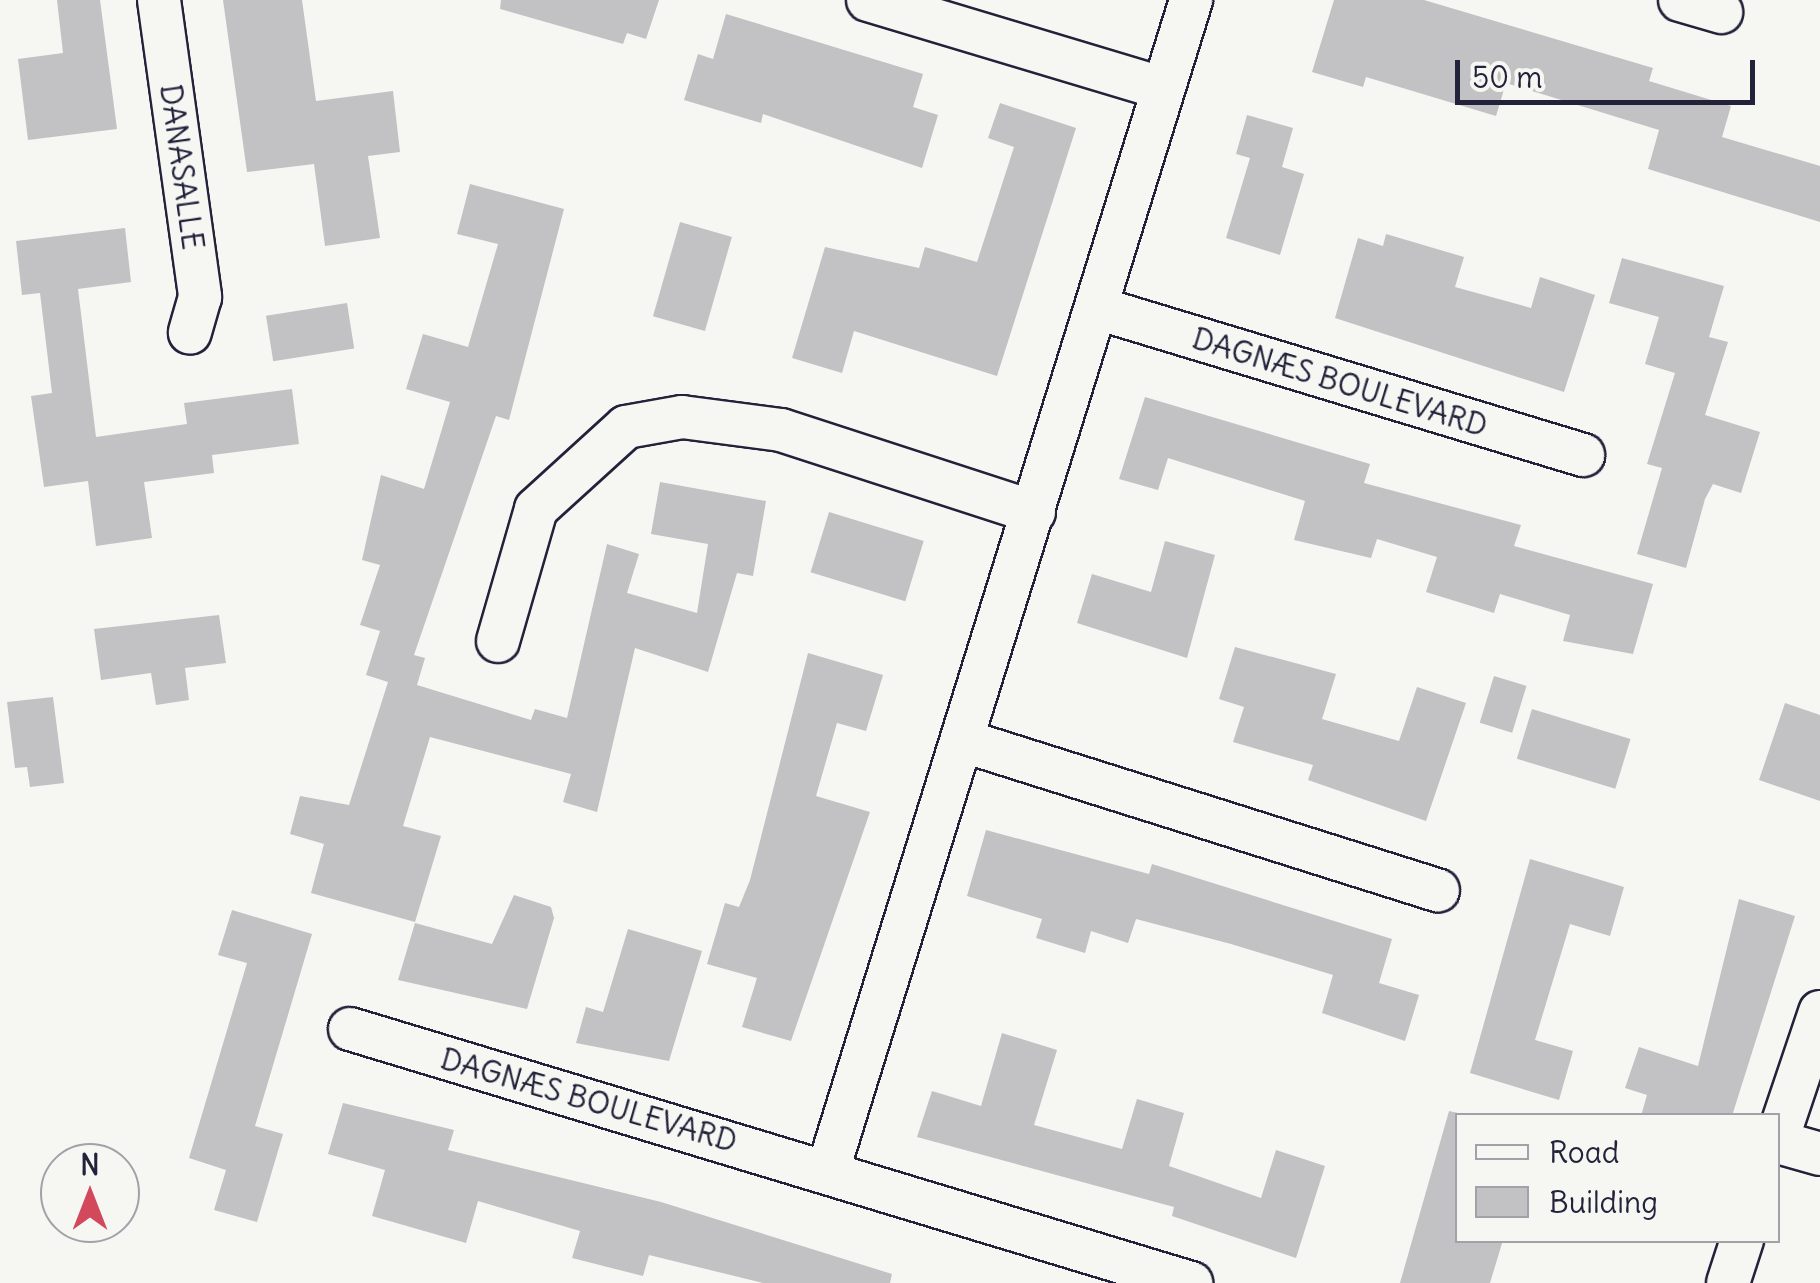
<!DOCTYPE html>
<html>
<head>
<meta charset="utf-8">
<style>
  body { margin:0 }
  #map { position:relative; width:1820px; height:1283px; overflow:hidden; background:#f6f6f2; font-family:Delius,sans-serif }
  div>[style] { position:absolute }
  .building>* { inset:0; background:#c2c2c4; transform-origin:0 0 }
  .roads { filter:drop-shadow(2px 0 #22223b) drop-shadow(-2px 0 #22223b) drop-shadow(0 2px #22223b) drop-shadow(0 -2px #22223b) }
  .minor>* { height:42px; margin:-21px; padding:0 21px; transform-origin:21px; border-radius:21px; background:#f6f6f2 }
  span { translate:-50% -50%; white-space:nowrap; text-align:center; line-height:1.15; -webkit-text-stroke:10px #f6f6f2; paint-order:stroke }
  .street-label { font-size:30px; color:#22223b }
  .legend { position:absolute; left:1455px; top:1113px; width:325px; height:130px; box-sizing:border-box; background:#f6f6f2; border:2px solid #a1a1a9; margin:0; padding:12px 18px; list-style:none; font-size:30px; color:#22223b }
  .legend li { display:flex; align-items:center; gap:20px; height:50px }
  .legend b { width:50px; border:2px solid #a1a1a9 }
  .north { position:absolute; left:40px; top:1143px; width:100px; height:100px; box-sizing:border-box; background:#f6f6f2; border:2px solid #a1a1a9; border-radius:50%; rotate:0deg; font-size:28px; font-weight:700; line-height:40px; text-align:center; color:#22223b }
  .north::after { content:''; display:block; margin:auto; width:35px; height:45px; background:#d1495b; clip-path:polygon(50% 0,100% 100%,50% 72%,0 100%) }
  .scale { position:absolute; left:1455px; top:60px; width:300px; height:45px; box-sizing:border-box; border:5px solid #22223b; border-top:0; padding-left:12px; font-size:30px; line-height:35px; white-space:nowrap; color:#22223b; -webkit-text-stroke:8px #f6f6f2; paint-order:stroke }
</style>
</head>
<body>
<div id="map">
  <div class="building">
    <div style="clip-path:polygon(57px 0,100px 0,117px 129px,28px 140px,18px 59px,63px 53px)"></div>
    <div style="clip-path:polygon(223px 0,302px 0,316px 101px,393px 91px,400px 152px,368px 156px,380px 238px,325px 246px,314px 164px,247px 172px)"></div>
    <div style="clip-path:polygon(501px 0,659px 0,646px 39px,627px 33px,623px 44px,500px 9px)"></div>
    <div style="clip-path:polygon(1334px 0,1424px 0,1653px 68px,1649px 81px,1731px 106px,1722px 137px,1820px 166px,1820px 222px,1648px 169px,1659px 130px,1506px 83px,1496px 116px,1366px 77px,1363px 87px,1312px 72px)"></div>
    <div style="clip-path:polygon(726px 14px,923px 74px,913px 107px,938px 115px,922px 168px,763px 114px,761px 123px,684px 100px,698px 54px,713px 59px)"></div>
    <div style="clip-path:polygon(1000px 103px,1076px 128px,997px 376px,854px 331px,842px 373px,792px 358px,825px 247px,919px 268px,925px 247px,977px 262px,1014px 147px,988px 138px)"></div>
    <div style="clip-path:polygon(1247px 115px,1293px 128px,1282px 167px,1304px 174px,1280px 255px,1226px 238px,1250px 158px,1236px 154px)"></div>
    <div style="clip-path:polygon(470px 184px,564px 209px,509px 420px,496px 416px,414px 655px,425px 658px,417px 685px,531px 720px,535px 709px,567px 718px,607px 544px,639px 554px,627px 593px,697px 613px,708px 544px,651px 534px,660px 482px,766px 501px,753px 576px,737px 573px,708px 672px,635px 648px,597px 812px,563px 802px,571px 774px,430px 737px,403px 826px,441px 836px,415px 922px,311px 893px,324px 844px,290px 834px,300px 796px,349px 805px,388px 682px,366px 675px,380px 631px,360px 625px,380px 565px,362px 560px,381px 475px,424px 489px,450px 402px,406px 389px,423px 334px,468px 347px,498px 244px,457px 234px)"></div>
    <div style="left:680px;top:222px;width:54px;height:98px;rotate:16deg"></div>
    <div style="clip-path:polygon(125px 228px,131px 282px,78px 289px,96px 437px,187px 424px,184px 403px,292px 389px,299px 444px,212px 455px,214px 473px,144px 482px,152px 538px,96px 546px,88px 481px,44px 487px,31px 396px,52px 393px,40px 293px,22px 295px,16px 241px)"></div>
    <div style="clip-path:polygon(1386px 234px,1464px 257px,1455px 287px,1531px 308px,1540px 277px,1595px 295px,1564px 392px,1335px 318px,1358px 238px,1383px 246px)"></div>
    <div style="clip-path:polygon(1622px 258px,1724px 286px,1709px 337px,1728px 342px,1705px 415px,1760px 432px,1741px 493px,1713px 484px,1705px 499px,1686px 568px,1637px 554px,1662px 468px,1647px 464px,1675px 373px,1645px 364px,1659px 317px,1609px 303px)"></div>
    <div style="left:347px;top:303px;width:46px;height:82px;rotate:81deg"></div>
    <div style="clip-path:polygon(1145px 397px,1370px 464px,1364px 483px,1521px 525px,1514px 546px,1653px 584px,1633px 654px,1563px 641px,1570px 615px,1500px 594px,1494px 613px,1426px 592px,1437px 557px,1377px 539px,1371px 558px,1294px 540px,1305px 501px,1168px 458px,1158px 490px,1119px 479px)"></div>
    <div style="left:829px;top:512px;width:99px;height:63px;rotate:17deg"></div>
    <div style="clip-path:polygon(1165px 541px,1215px 555px,1187px 658px,1077px 623px,1092px 574px,1151px 592px)"></div>
    <div style="clip-path:polygon(219px 615px,226px 663px,185px 668px,189px 700px,156px 705px,151px 673px,101px 680px,94px 629px)"></div>
    <div style="clip-path:polygon(1235px 647px,1336px 674px,1322px 719px,1399px 741px,1417px 687px,1466px 703px,1426px 821px,1308px 780px,1313px 765px,1233px 742px,1244px 707px,1219px 699px)"></div>
    <div style="clip-path:polygon(808px 653px,883px 675px,866px 731px,837px 723px,816px 796px,870px 812px,791px 1041px,742px 1027px,757px 978px,707px 964px,725px 903px,739px 907px,750px 880px)"></div>
    <div style="left:1494px;top:676px;width:34px;height:49px;rotate:17deg"></div>
    <div style="clip-path:polygon(53px 697px,64px 783px,30px 787px,27px 767px,15px 768px,7px 702px)"></div>
    <div style="clip-path:polygon(1785px 703px,1820px 715px,1820px 801px,1759px 780px)"></div>
    <div style="left:1532px;top:709px;width:103px;height:52px;rotate:17deg"></div>
    <div style="clip-path:polygon(986px 830px,1149px 874px,1152px 864px,1392px 939px,1379px 983px,1419px 995px,1405px 1041px,1322px 1013px,1333px 975px,1231px 944px,1136px 919px,1128px 943px,1091px 931px,1085px 953px,1036px 938px,1042px 919px,967px 896px)"></div>
    <div style="clip-path:polygon(1530px 859px,1624px 887px,1610px 936px,1570px 924px,1535px 1040px,1573px 1051px,1559px 1100px,1470px 1073px)"></div>
    <div style="clip-path:polygon(514px 895px,551px 907px,554px 918px,527px 1009px,398px 980px,415px 923px,492px 944px)"></div>
    <div style="clip-path:polygon(1739px 899px,1795px 916px,1732px 1116px,1641px 1116px,1647px 1095px,1625px 1088px,1639px 1047px,1698px 1066px)"></div>
    <div style="clip-path:polygon(232px 910px,312px 934px,255px 1126px,283px 1134px,257px 1222px,214px 1210px,226px 1170px,189px 1158px,247px 963px,218px 955px)"></div>
    <div style="clip-path:polygon(628px 929px,702px 951px,669px 1061px,576px 1043px,586px 1007px,603px 1012px)"></div>
    <div style="clip-path:polygon(1002px 1033px,1057px 1050px,1034px 1125px,1122px 1149px,1137px 1099px,1184px 1113px,1169px 1166px,1261px 1198px,1276px 1150px,1325px 1166px,1296px 1258px,1172px 1216px,1174px 1207px,917px 1137px,932px 1091px,981px 1106px)"></div>
    <div style="clip-path:polygon(343px 1103px,454px 1130px,448px 1150px,661px 1202px,892px 1274px,890px 1283px,763px 1283px,649px 1255px,643px 1276px,572px 1258px,580px 1231px,478px 1201px,466px 1243px,372px 1216px,385px 1170px,328px 1154px)"></div>
    <div style="clip-path:polygon(1449px 1111px,1458px 1113px,1458px 1240px,1503px 1240px,1490px 1283px,1400px 1283px)"></div>
  </div>
  <div class="roads">
    <div class="minor">
      <div style="left:159px;top:0;width:300px;rotate:82.1deg"></div>
      <div style="left:200px;top:297px;width:37px;rotate:106deg"></div>
      <div style="left:868px;top:0;width:307px;rotate:16.7deg"></div>
      <div style="left:1680px;top:0;width:43px;rotate:16.3deg"></div>
      <div style="left:1097px;top:308px;width:508px;rotate:16.83deg"></div>
      <div style="left:498px;top:641px;width:137px;rotate:-73.9deg"></div>
      <div style="left:536px;top:509px;width:122px;rotate:-42.3deg"></div>
      <div style="left:626px;top:427px;width:57px;rotate:-10.1deg"></div>
      <div style="left:682px;top:417px;width:100px;rotate:7.5deg"></div>
      <div style="left:781px;top:430px;width:266px;rotate:18deg"></div>
      <div style="left:964px;top:741px;width:497px;rotate:17.5deg"></div>
      <div style="left:350px;top:1029px;width:879px;rotate:16.81deg"></div>
      <div style="left:1778px;top:1137px;width:132px;rotate:-71.4deg"></div>
      <div style="left:1778px;top:1142px;width:44px;rotate:15.9deg"></div>
      <div style="left:828px;top:1170px;width:1225px;rotate:-72.76deg"></div>
      <div style="left:1728px;top:1283px;width:45px;rotate:-72deg"></div>
    </div>
  </div>
  <div class="street-label">
    <span style="left:182px;top:167px;rotate:82deg">DANASALLE</span>
    <span style="left:1340px;top:382px;rotate:17deg">DAGNÆS BOULEVARD</span>
    <span style="left:589px;top:1100px;rotate:16deg">DAGNÆS BOULEVARD</span>
  </div>
  <ul class="legend">
  <li><b style="height:12px;background:#f6f6f2"></b>Road</li>
  <li><b style="height:28px;background:#c2c2c4"></b>Building</li>
  </ul>
  <div class="north">N</div>
  <div class="scale">50 m</div>
</div>
</body>
</html>
